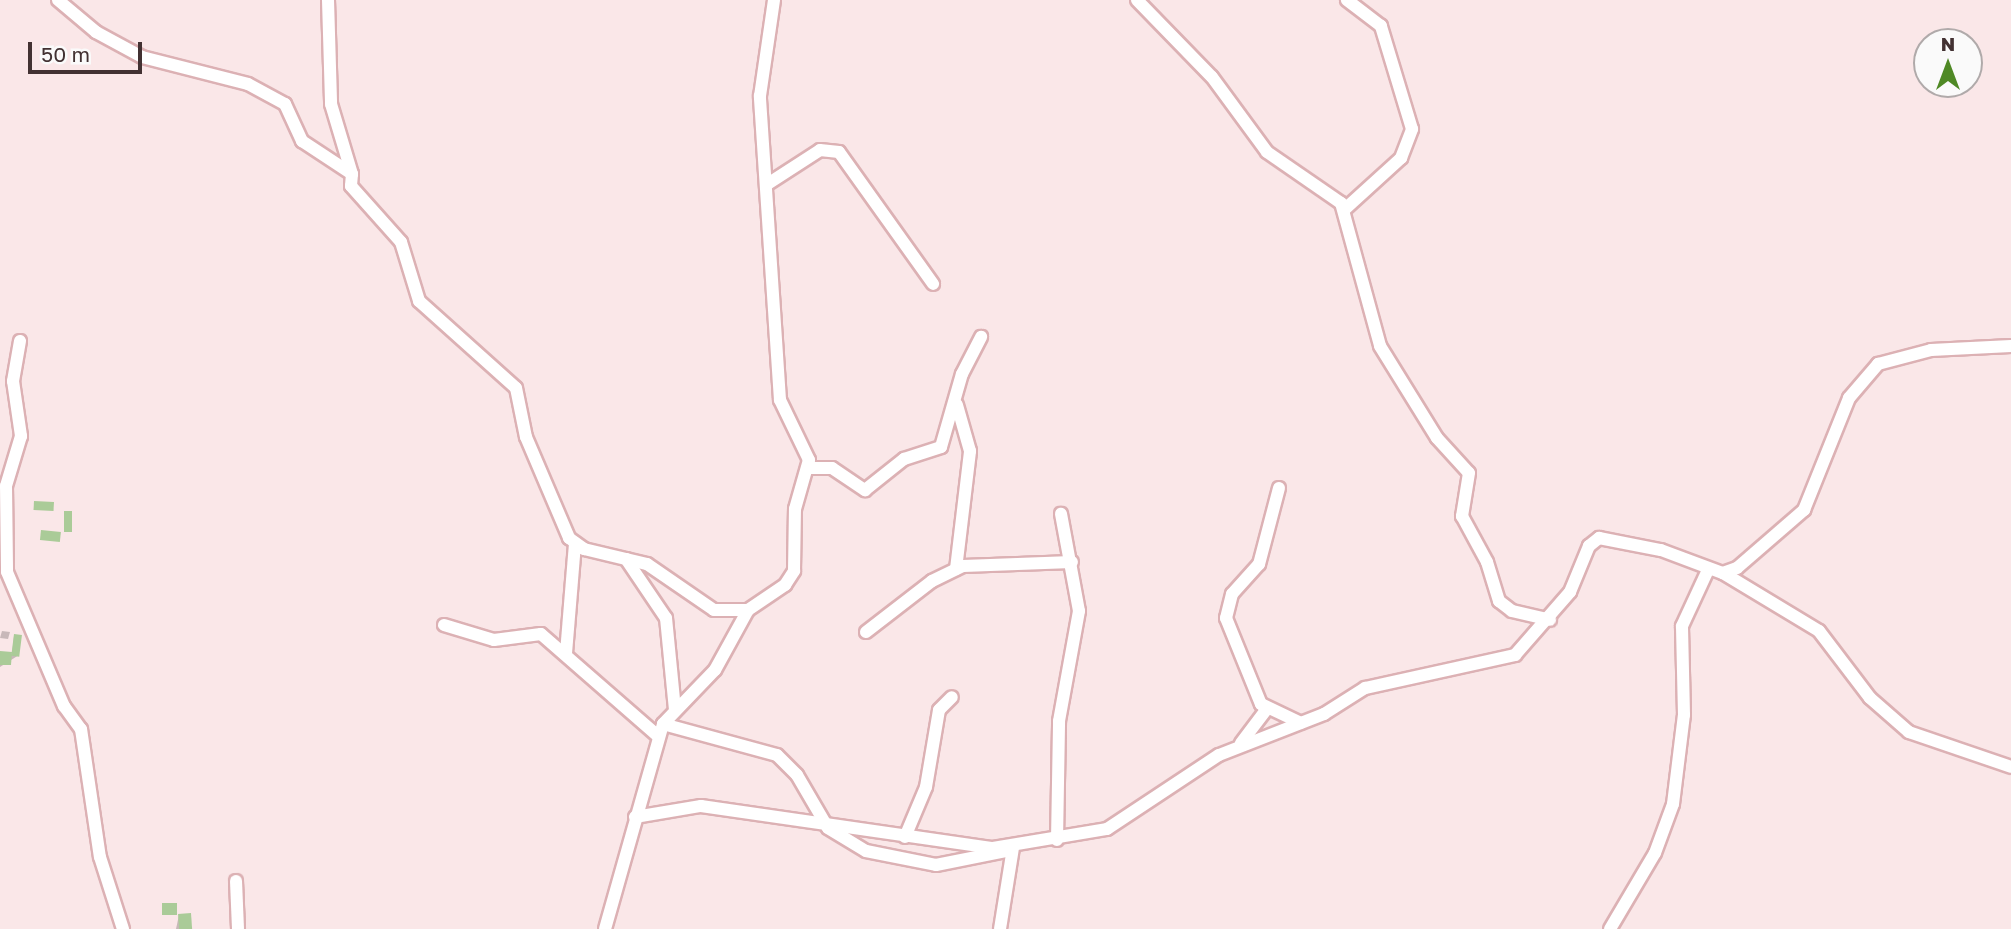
<!DOCTYPE html>
<html>
<head>
<meta charset="utf-8">
<style>
  body { margin:0 }
  #map { position:relative; width:2011px; height:929px; overflow:hidden; background:#fae7e8; font-family:"Golos Text",sans-serif }
  div>[style] { position:absolute }
  .shadow>* { inset:0; background:#0003 }
  .building>* { inset:0; background:#aacb98; transform-origin:0 0 }
  .roads { filter:drop-shadow(2px 0 #dcb1b4) drop-shadow(-2px 0 #dcb1b4) drop-shadow(0 2px #dcb1b4) drop-shadow(0 -2px #dcb1b4) }
  .minor>* { height:12px; margin:-6px; padding:0 6px; transform-origin:6px; border-radius:6px; background:#fff }
  span { translate:-50% -50%; white-space:nowrap; text-align:center; line-height:1.15; -webkit-text-stroke:7px #fafafa; paint-order:stroke }
  .north { position:absolute; left:1913px; top:28px; width:70px; height:70px; box-sizing:border-box; background:#fafafa; border:2px solid #b0aaaa; border-radius:50%; rotate:0deg; font-size:19px; font-weight:700; line-height:28px; text-align:center; color:#423132 }
  .north::after { content:''; display:block; margin:auto; width:24px; height:32px; background:#4f8925; clip-path:polygon(50% 0,100% 100%,50% 72%,0 100%) }
  .scale { position:absolute; left:28px; top:42px; width:114px; height:32px; box-sizing:border-box; border:4px solid #423132; border-top:0; padding-left:9px; font-size:21px; line-height:24px; white-space:nowrap; color:#423132; -webkit-text-stroke:5px #fafafa; paint-order:stroke }
</style>
</head>
<body>
<div id="map">
  <div class="shadow">
    <div style="clip-path:polygon(2px 631px,10px 632px,8px 639px,0 638px)"></div>
    <div style="clip-path:polygon(14px 636px,19px 655px,0 667px,0 653px,12px 654px)"></div>
    <div style="clip-path:polygon(179px 915px,190px 929px,176px 929px)"></div>
  </div>
  <div class="building">
    <div style="left:34px;top:501px;width:20px;height:9px;rotate:3deg"></div>
    <div style="left:64px;top:511px;width:8px;height:21px"></div>
    <div style="left:41px;top:530px;width:20px;height:10px;rotate:6deg"></div>
    <div style="left:14px;top:634px;width:8px;height:22px;rotate:7deg"></div>
    <div style="clip-path:polygon(0 651px,12px 652px,11px 665px,0 665px)"></div>
    <div style="left:162px;top:903px;width:15px;height:12px"></div>
    <div style="left:191px;top:913px;width:16px;height:13px;rotate:86deg"></div>
  </div>
  <div class="roads">
    <div class="minor">
      <div style="left:58px;top:0;width:50px;rotate:40.1deg"></div>
      <div style="left:96px;top:32px;width:52px;rotate:28.5deg"></div>
      <div style="left:142px;top:57px;width:109px;rotate:14.3deg"></div>
      <div style="left:248px;top:84px;width:42px;rotate:28.4deg"></div>
      <div style="left:285px;top:104px;width:41px;rotate:65.3deg"></div>
      <div style="left:302px;top:141px;width:60px;rotate:33.4deg"></div>
      <div style="left:352px;top:174px;width:12px;rotate:95deg"></div>
      <div style="left:351px;top:186px;width:75px;rotate:48.2deg"></div>
      <div style="left:401px;top:242px;width:62px;rotate:73deg"></div>
      <div style="left:419px;top:301px;width:130px;rotate:41.9deg"></div>
      <div style="left:516px;top:388px;width:50px;rotate:78.5deg"></div>
      <div style="left:526px;top:437px;width:110px;rotate:66.9deg"></div>
      <div style="left:569px;top:538px;width:19px;rotate:36deg"></div>
      <div style="left:584px;top:549px;width:65px;rotate:13.4deg"></div>
      <div style="left:647px;top:564px;width:81px;rotate:34.5deg"></div>
      <div style="left:714px;top:610px;width:34px"></div>
      <div style="left:328px;top:0;width:104px;rotate:88.3deg"></div>
      <div style="left:331px;top:104px;width:73px;rotate:73.3deg"></div>
      <div style="left:1137px;top:0;width:107px;rotate:45.8deg"></div>
      <div style="left:1212px;top:77px;width:93px;rotate:53.7deg"></div>
      <div style="left:1267px;top:152px;width:90px;rotate:34.6deg"></div>
      <div style="left:1341px;top:203px;width:148px;rotate:74.7deg"></div>
      <div style="left:1380px;top:346px;width:108px;rotate:58.2deg"></div>
      <div style="left:1437px;top:438px;width:47px;rotate:47.6deg"></div>
      <div style="left:1469px;top:473px;width:44px;rotate:99.2deg"></div>
      <div style="left:1462px;top:516px;width:52px;rotate:61.5deg"></div>
      <div style="left:1487px;top:562px;width:41px;rotate:72.9deg"></div>
      <div style="left:1499px;top:601px;width:16px;rotate:38deg"></div>
      <div style="left:1512px;top:611px;width:39px;rotate:13deg"></div>
      <div style="left:766px;top:185px;width:64px;rotate:-32.9deg"></div>
      <div style="left:820px;top:150px;width:19px;rotate:6deg"></div>
      <div style="left:839px;top:152px;width:162px;rotate:54.5deg"></div>
      <div style="left:1345px;top:209px;width:76px;rotate:-42.3deg"></div>
      <div style="left:1401px;top:158px;width:31px;rotate:-69deg"></div>
      <div style="left:1412px;top:129px;width:108px;rotate:-106.8deg"></div>
      <div style="left:1381px;top:26px;width:43px;rotate:-142.6deg"></div>
      <div style="left:20px;top:341px;width:41px;rotate:99.9deg"></div>
      <div style="left:13px;top:381px;width:56px;rotate:81.7deg"></div>
      <div style="left:21px;top:436px;width:52px;rotate:106.7deg"></div>
      <div style="left:6px;top:486px;width:86px;rotate:89.3deg"></div>
      <div style="left:7px;top:572px;width:146px;rotate:67deg"></div>
      <div style="left:64px;top:706px;width:29px;rotate:54deg"></div>
      <div style="left:81px;top:729px;width:129px;rotate:81.6deg"></div>
      <div style="left:100px;top:857px;width:76px;rotate:72.3deg"></div>
      <div style="left:809px;top:468px;width:23px"></div>
      <div style="left:832px;top:468px;width:40px;rotate:34deg"></div>
      <div style="left:865px;top:490px;width:50px;rotate:-38.5deg"></div>
      <div style="left:904px;top:459px;width:39px;rotate:-18deg"></div>
      <div style="left:941px;top:447px;width:76px;rotate:-74deg"></div>
      <div style="left:962px;top:374px;width:42px;rotate:-62.8deg"></div>
      <div style="left:1279px;top:488px;width:79px;rotate:104.7deg"></div>
      <div style="left:1259px;top:564px;width:40px;rotate:132deg"></div>
      <div style="left:1232px;top:594px;width:25px;rotate:104deg"></div>
      <div style="left:1226px;top:618px;width:93px;rotate:67.9deg"></div>
      <div style="left:1261px;top:704px;width:44px;rotate:25.4deg"></div>
      <div style="left:626px;top:559px;width:71px;rotate:55.9deg"></div>
      <div style="left:666px;top:618px;width:91px;rotate:84.4deg"></div>
      <div style="left:956px;top:569px;width:119px;rotate:-83.2deg"></div>
      <div style="left:970px;top:451px;width:48px;rotate:-105.8deg"></div>
      <div style="left:1723px;top:573px;width:112px;rotate:31.1deg"></div>
      <div style="left:1819px;top:631px;width:84px;rotate:52.7deg"></div>
      <div style="left:1870px;top:698px;width:52px;rotate:41.1deg"></div>
      <div style="left:1909px;top:732px;width:108px;rotate:18.9deg"></div>
      <div style="left:444px;top:625px;width:52px;rotate:16.7deg"></div>
      <div style="left:494px;top:640px;width:47px;rotate:-7.3deg"></div>
      <div style="left:541px;top:634px;width:155px;rotate:41.1deg"></div>
      <div style="left:866px;top:632px;width:83px;rotate:-37.7deg"></div>
      <div style="left:932px;top:581px;width:34px;rotate:-26deg"></div>
      <div style="left:963px;top:566px;width:109px;rotate:-2.1deg"></div>
      <div style="left:566px;top:653px;width:110px;rotate:-85.3deg"></div>
      <div style="left:663px;top:724px;width:118px;rotate:15.2deg"></div>
      <div style="left:777px;top:755px;width:28px;rotate:45deg"></div>
      <div style="left:797px;top:775px;width:61px;rotate:59.7deg"></div>
      <div style="left:828px;top:828px;width:44px;rotate:31.2deg"></div>
      <div style="left:866px;top:851px;width:71px;rotate:11.3deg"></div>
      <div style="left:936px;top:865px;width:71px;rotate:-11.3deg"></div>
      <div style="left:1241px;top:743px;width:41px;rotate:-52.9deg"></div>
      <div style="left:635px;top:817px;width:67px;rotate:-9.5deg"></div>
      <div style="left:701px;top:806px;width:295px;rotate:8.2deg"></div>
      <div style="left:993px;top:848px;width:116px;rotate:-9.5deg"></div>
      <div style="left:1107px;top:829px;width:134px;rotate:-33.5deg"></div>
      <div style="left:1219px;top:755px;width:113px;rotate:-21.3deg"></div>
      <div style="left:1324px;top:714px;width:49px;rotate:-32.4deg"></div>
      <div style="left:1365px;top:688px;width:154px;rotate:-12.4deg"></div>
      <div style="left:1515px;top:655px;width:84px;rotate:-48.9deg"></div>
      <div style="left:1570px;top:592px;width:50px;rotate:-67.6deg"></div>
      <div style="left:1589px;top:546px;width:13px;rotate:-39deg"></div>
      <div style="left:1599px;top:538px;width:63px;rotate:11deg"></div>
      <div style="left:1661px;top:550px;width:66px;rotate:20.4deg"></div>
      <div style="left:1723px;top:573px;width:15px;rotate:-20deg"></div>
      <div style="left:1737px;top:568px;width:89px;rotate:-40.9deg"></div>
      <div style="left:1804px;top:510px;width:121px;rotate:-68.1deg"></div>
      <div style="left:1849px;top:398px;width:45px;rotate:-49.5deg"></div>
      <div style="left:1878px;top:364px;width:55px;rotate:-14.8deg"></div>
      <div style="left:1931px;top:350px;width:80px;rotate:-2.9deg"></div>
      <div style="left:905px;top:837px;width:54px;rotate:-67.2deg"></div>
      <div style="left:926px;top:787px;width:78px;rotate:-80.4deg"></div>
      <div style="left:939px;top:710px;width:18px;rotate:-45deg"></div>
      <div style="left:1057px;top:840px;width:119px;rotate:-89deg"></div>
      <div style="left:1059px;top:721px;width:112px;rotate:-79.7deg"></div>
      <div style="left:1079px;top:611px;width:99px;rotate:-100.5deg"></div>
      <div style="left:236px;top:881px;width:48px;rotate:87.6deg"></div>
      <div style="left:605px;top:929px;width:213px;rotate:-74.2deg"></div>
      <div style="left:663px;top:724px;width:75px;rotate:-46.1deg"></div>
      <div style="left:715px;top:670px;width:68px;rotate:-61.2deg"></div>
      <div style="left:748px;top:610px;width:45px;rotate:-34deg"></div>
      <div style="left:785px;top:585px;width:17px;rotate:-57deg"></div>
      <div style="left:794px;top:571px;width:62px;rotate:-89.1deg"></div>
      <div style="left:795px;top:509px;width:51px;rotate:-74.1deg"></div>
      <div style="left:809px;top:460px;width:67px;rotate:-115.8deg"></div>
      <div style="left:780px;top:400px;width:305px;rotate:-93.8deg"></div>
      <div style="left:760px;top:96px;width:97px;rotate:-81.7deg"></div>
      <div style="left:1000px;top:929px;width:82px;rotate:-80.9deg"></div>
      <div style="left:1610px;top:929px;width:88px;rotate:-59.4deg"></div>
      <div style="left:1655px;top:853px;width:52px;rotate:-69.8deg"></div>
      <div style="left:1673px;top:804px;width:90px;rotate:-83deg"></div>
      <div style="left:1684px;top:715px;width:89px;rotate:-91.3deg"></div>
      <div style="left:1682px;top:626px;width:62px;rotate:-65.1deg"></div>
    </div>
  </div>
  <div class="north">N</div>
  <div class="scale">50 m</div>
</div>
</body>
</html>
